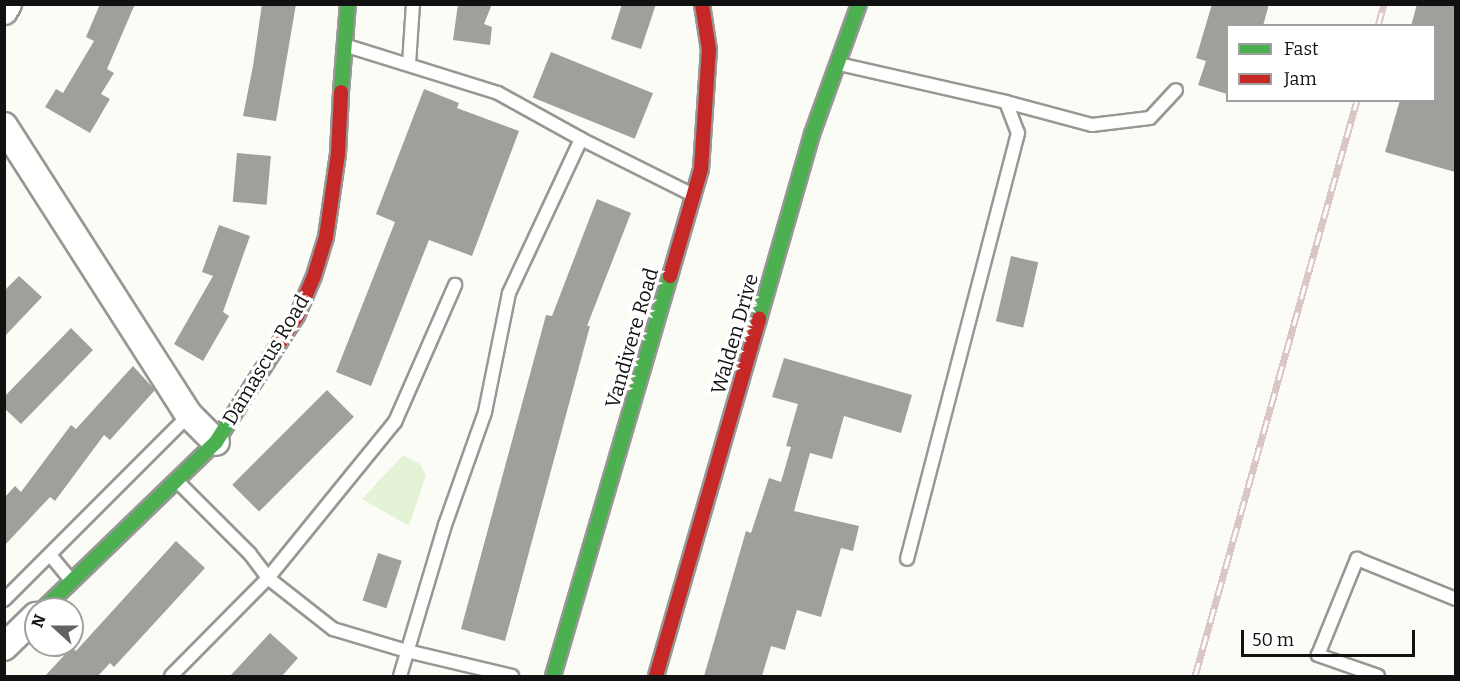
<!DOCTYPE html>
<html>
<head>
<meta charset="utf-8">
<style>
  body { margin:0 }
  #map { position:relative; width:1460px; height:681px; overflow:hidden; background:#fcfcf7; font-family:Bitter,serif }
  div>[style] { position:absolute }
  .green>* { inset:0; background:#e4f3d6 }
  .building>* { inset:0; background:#a09f9c; transform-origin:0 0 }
  .roads { filter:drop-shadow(2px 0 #979795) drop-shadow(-2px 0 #979795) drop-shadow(0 2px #979795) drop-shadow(0 -2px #979795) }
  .lane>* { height:12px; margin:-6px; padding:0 6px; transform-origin:6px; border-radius:6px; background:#fffffe }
  .street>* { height:26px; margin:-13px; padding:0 13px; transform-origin:13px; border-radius:13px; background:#fffffe }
  .fast>* { height:14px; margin:-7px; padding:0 7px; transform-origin:7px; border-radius:7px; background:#4caf50 }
  .jam>* { height:14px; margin:-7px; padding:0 7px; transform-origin:7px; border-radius:7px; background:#c62828 }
  .rail>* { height:7px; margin-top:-3.5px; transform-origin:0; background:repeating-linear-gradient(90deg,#fff 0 14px,#d9c6c5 0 28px); box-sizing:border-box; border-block:2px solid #d9c6c5 }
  span { translate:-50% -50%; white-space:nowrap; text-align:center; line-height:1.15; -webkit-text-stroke:6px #fff; paint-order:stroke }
  .street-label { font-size:20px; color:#111 }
  .frame { position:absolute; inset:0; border:6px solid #111; pointer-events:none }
  .legend { position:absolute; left:1226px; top:24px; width:210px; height:78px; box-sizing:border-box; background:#fff; border:2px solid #a0a0a0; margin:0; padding:8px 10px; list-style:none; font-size:18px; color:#111 }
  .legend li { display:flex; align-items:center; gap:12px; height:30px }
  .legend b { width:30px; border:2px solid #a0a0a0 }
  .north { position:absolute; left:24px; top:597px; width:60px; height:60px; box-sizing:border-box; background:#fff; border:2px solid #a0a0a0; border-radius:50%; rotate:291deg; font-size:16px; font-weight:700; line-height:24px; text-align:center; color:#111 }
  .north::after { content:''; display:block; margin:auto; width:21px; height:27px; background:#636362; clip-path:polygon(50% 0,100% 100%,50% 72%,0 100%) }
  .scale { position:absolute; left:1241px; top:630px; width:174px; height:27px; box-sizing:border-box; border:3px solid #111; border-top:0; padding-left:8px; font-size:18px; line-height:21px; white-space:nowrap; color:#111; -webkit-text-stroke:4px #fff; paint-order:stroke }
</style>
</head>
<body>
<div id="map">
  <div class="green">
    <div style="clip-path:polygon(403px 455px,420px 464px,426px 475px,409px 526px,362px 499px)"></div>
  </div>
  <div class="building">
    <div style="clip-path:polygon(100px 4px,135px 4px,107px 69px,114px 73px,101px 94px,110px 99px,90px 133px,45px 107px,56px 89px,63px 93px,94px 41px,86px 37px)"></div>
    <div style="clip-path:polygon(262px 4px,296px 4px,276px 121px,243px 116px,253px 66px)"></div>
    <div style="clip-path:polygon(458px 4px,492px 4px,484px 24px,492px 27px,490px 45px,453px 40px)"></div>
    <div style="clip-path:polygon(622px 4px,656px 4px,641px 49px,611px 39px)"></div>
    <div style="clip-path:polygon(1212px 4px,1269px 4px,1263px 26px,1227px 26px,1227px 94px,1198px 85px,1206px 61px,1196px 58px)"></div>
    <div style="clip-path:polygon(1417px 4px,1455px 4px,1455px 172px,1385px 152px,1400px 100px,1434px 100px,1434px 26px,1411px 26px)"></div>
    <div style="left:551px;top:52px;width:110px;height:49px;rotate:22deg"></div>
    <div style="clip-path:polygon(424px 89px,459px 103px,457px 108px,519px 131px,472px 256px,429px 240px,371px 386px,336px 372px,395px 222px,376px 214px)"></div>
    <div style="left:237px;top:153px;width:34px;height:49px;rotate:5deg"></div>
    <div style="clip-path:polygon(597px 199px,631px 213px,587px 326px,590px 326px,505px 641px,461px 629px,546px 315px,552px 316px)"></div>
    <div style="clip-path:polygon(219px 225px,250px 236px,223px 312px,229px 316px,203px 361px,174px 344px,213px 276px,202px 272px)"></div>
    <div style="left:1011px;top:256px;width:28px;height:67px;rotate:13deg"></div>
    <div style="clip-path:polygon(19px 276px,42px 297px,4px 337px,4px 291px)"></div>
    <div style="clip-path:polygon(71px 328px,93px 350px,21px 424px,4px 408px,4px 397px)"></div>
    <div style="clip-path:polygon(784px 358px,912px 395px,901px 433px,844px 416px,832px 459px,810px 453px,794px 511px,859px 526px,853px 551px,841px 548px,821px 617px,797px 610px,785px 650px,771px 646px,762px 676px,704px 676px,746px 531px,751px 533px,769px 478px,781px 482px,791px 447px,786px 446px,798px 404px,772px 397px)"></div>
    <div style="clip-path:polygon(133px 366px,155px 390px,110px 440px,104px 435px,55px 501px,50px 497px,4px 546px,4px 498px,15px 486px,21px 492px,71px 425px,76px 429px)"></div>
    <div style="left:327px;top:390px;width:38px;height:134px;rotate:45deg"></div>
    <div style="clip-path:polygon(176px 541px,205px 568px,114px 667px,110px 663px,98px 676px,45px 676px,72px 647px,76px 651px)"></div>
    <div style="left:378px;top:553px;width:25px;height:50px;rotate:18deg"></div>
    <div style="clip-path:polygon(270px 633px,298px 658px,282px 676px,230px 676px)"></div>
  </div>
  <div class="roads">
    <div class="lane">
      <div style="left:344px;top:45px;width:161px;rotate:17.3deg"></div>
      <div style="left:498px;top:93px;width:95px;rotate:29deg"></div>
      <div style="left:581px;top:139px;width:125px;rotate:26.6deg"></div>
      <div style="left:409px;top:64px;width:60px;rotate:-86.2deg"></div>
      <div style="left:839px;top:64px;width:171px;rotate:12.8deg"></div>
      <div style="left:1006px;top:102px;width:33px;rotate:69deg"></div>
      <div style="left:1018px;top:133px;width:440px;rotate:104.6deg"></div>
      <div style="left:1006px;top:102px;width:89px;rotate:15deg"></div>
      <div style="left:1092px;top:125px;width:58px;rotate:-6.9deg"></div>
      <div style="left:1150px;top:118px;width:38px;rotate:-47deg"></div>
      <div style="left:177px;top:481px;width:103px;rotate:45deg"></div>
      <div style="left:250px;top:554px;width:30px;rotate:53deg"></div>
      <div style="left:268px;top:578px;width:83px;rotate:38.1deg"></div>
      <div style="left:333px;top:629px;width:77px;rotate:16.6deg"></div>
      <div style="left:407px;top:651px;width:108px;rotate:13.4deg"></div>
      <div style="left:50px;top:555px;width:33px;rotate:50deg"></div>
      <div style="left:4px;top:600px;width:262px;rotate:-45deg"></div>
      <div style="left:171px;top:676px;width:138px;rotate:-45.3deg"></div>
      <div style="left:268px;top:578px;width:201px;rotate:-50.9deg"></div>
      <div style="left:395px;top:422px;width:150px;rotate:-66.3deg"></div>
      <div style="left:400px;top:676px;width:158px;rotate:-73.4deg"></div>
      <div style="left:445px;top:525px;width:120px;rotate:-70.5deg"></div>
      <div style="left:485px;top:412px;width:121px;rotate:-78.6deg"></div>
      <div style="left:509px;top:293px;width:170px;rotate:-64.9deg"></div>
      <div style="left:1378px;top:676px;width:64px;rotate:-160.7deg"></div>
      <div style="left:1318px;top:655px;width:104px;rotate:-67.9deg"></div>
      <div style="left:1357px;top:559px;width:107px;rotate:22deg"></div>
    </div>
    <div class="street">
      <div style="left:4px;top:11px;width:8px;rotate:-60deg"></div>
      <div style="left:4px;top:126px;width:343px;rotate:57.4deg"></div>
      <div style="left:189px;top:415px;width:38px;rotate:45deg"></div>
      <div style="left:4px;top:647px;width:45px;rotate:-44.1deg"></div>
    </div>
    <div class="fast">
      <div style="left:341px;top:92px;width:88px;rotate:-85.5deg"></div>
      <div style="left:759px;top:319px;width:192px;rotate:-74deg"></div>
      <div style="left:812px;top:134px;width:138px;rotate:-70.1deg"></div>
      <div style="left:43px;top:609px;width:240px;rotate:-44deg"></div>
      <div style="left:216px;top:442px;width:119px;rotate:-57.4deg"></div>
      <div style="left:553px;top:676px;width:417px;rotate:-73.7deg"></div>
    </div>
    <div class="jam">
      <div style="left:670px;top:276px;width:111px;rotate:-73.8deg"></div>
      <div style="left:701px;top:169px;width:119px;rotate:-86.2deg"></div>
      <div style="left:709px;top:50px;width:47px;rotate:-98.7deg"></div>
      <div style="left:280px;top:342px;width:31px;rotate:-57deg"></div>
      <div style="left:297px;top:316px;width:43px;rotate:-67deg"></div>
      <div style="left:314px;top:276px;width:41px;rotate:-72.9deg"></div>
      <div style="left:326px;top:237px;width:84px;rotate:-81.8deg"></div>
      <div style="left:338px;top:154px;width:62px;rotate:-87.2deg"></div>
      <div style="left:656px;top:676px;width:372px;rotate:-73.9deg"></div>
    </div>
  </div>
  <div class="rail">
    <div style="left:1378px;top:26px;width:23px;rotate:-75deg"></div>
    <div style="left:1195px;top:676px;width:598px;rotate:-74.29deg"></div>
  </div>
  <div class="street-label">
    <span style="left:735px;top:334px;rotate:-74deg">Walden Drive</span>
    <span style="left:632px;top:338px;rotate:-74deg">Vandivere Road</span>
    <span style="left:266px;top:360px;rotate:-59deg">Damascus Road</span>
  </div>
  <div class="frame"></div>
  <ul class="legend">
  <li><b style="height:8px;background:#4caf50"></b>Fast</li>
  <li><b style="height:8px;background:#c62828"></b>Jam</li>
  </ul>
  <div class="north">N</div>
  <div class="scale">50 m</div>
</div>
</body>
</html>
